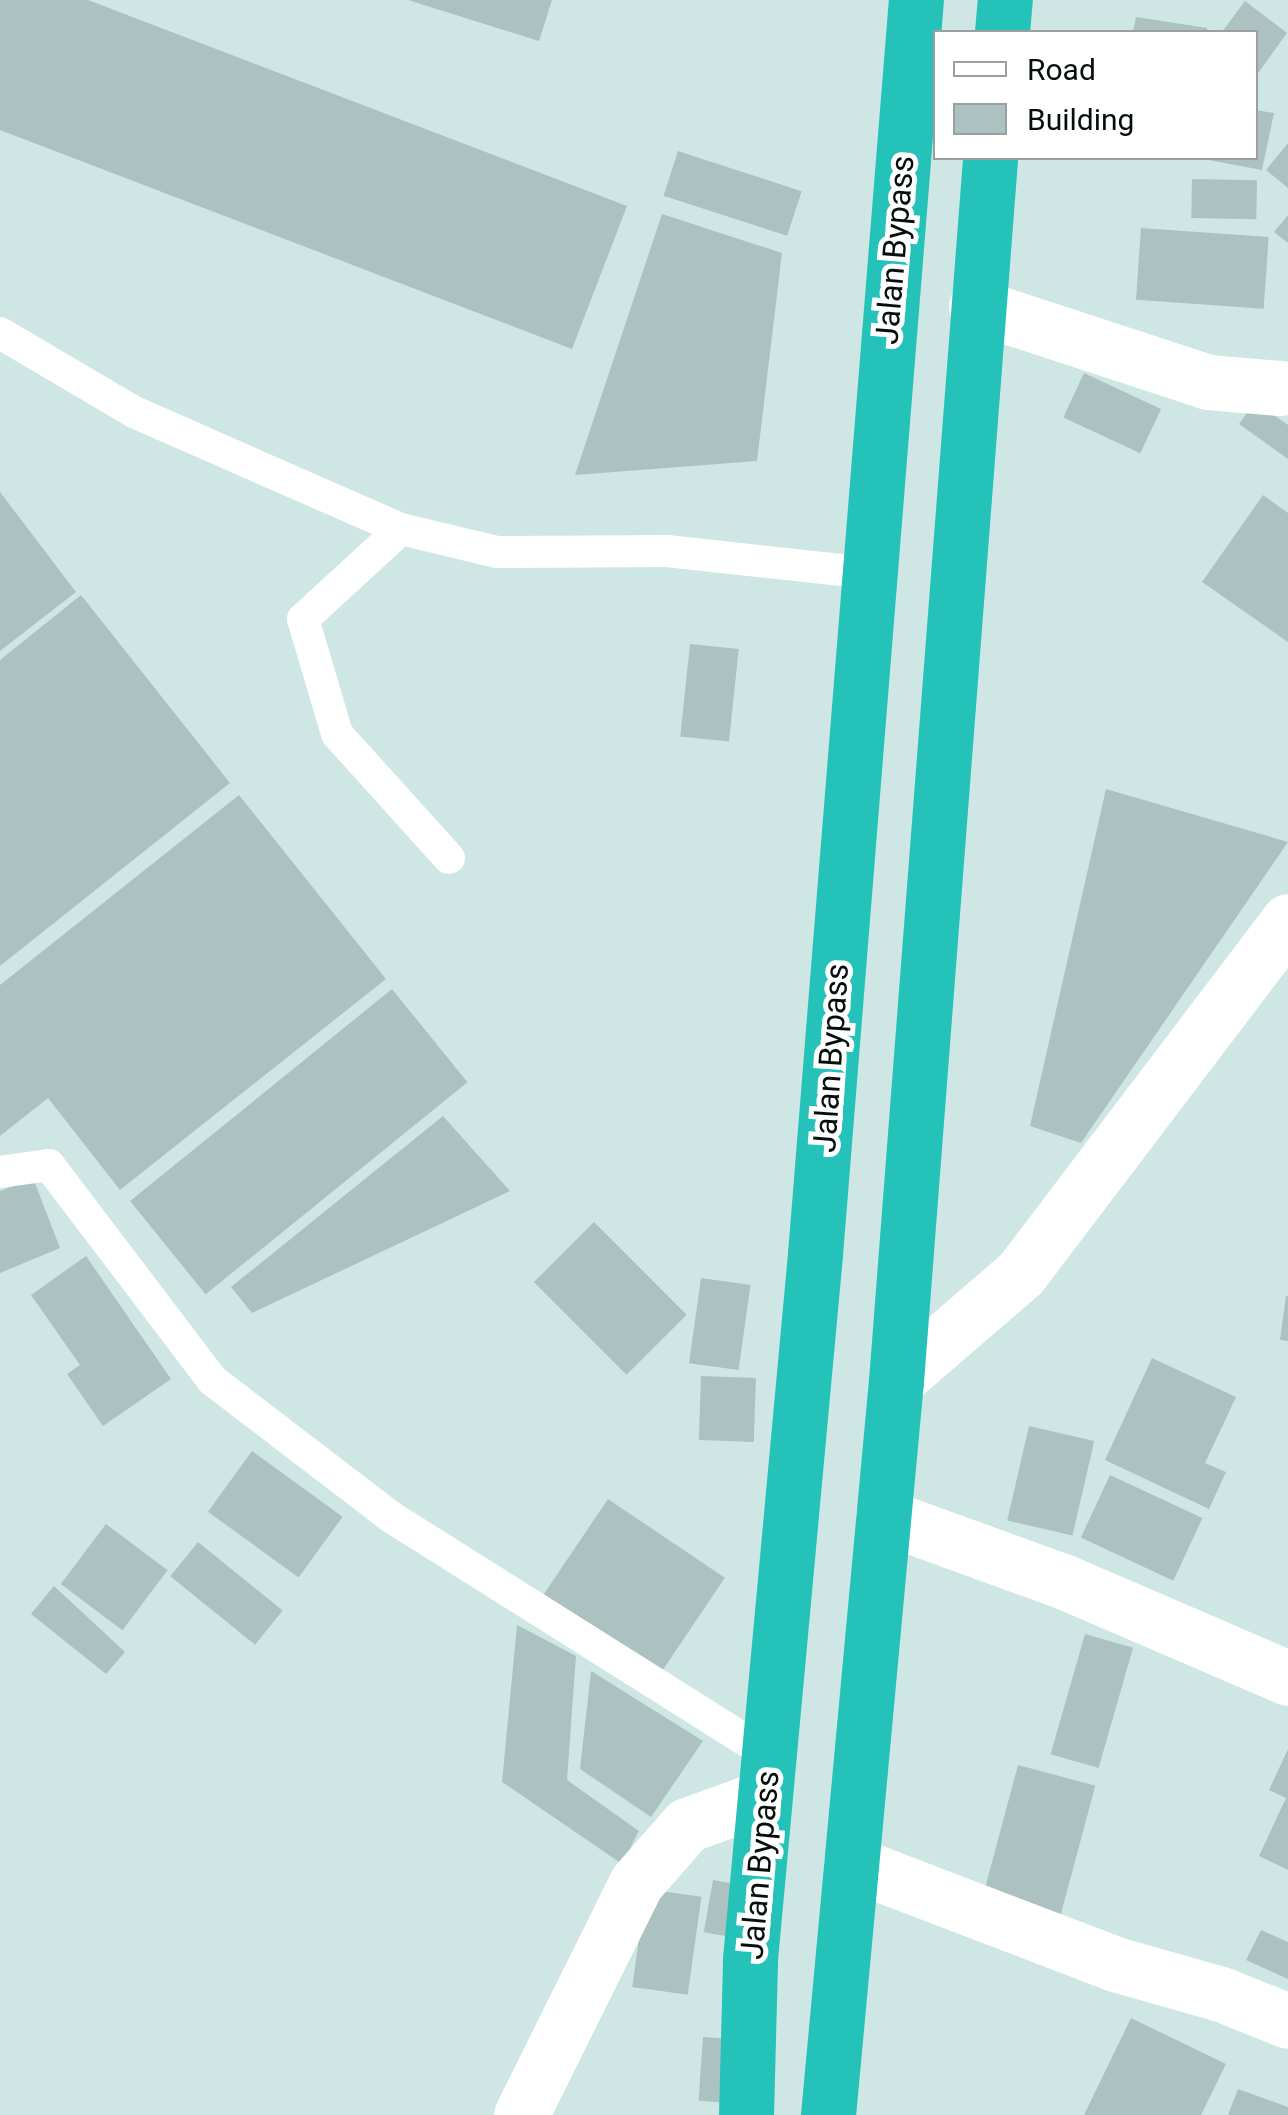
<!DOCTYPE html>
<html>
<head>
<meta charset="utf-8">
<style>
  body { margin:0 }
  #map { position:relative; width:1288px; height:2115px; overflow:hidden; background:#cfe7e4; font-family:Roboto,sans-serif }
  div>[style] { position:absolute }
  .building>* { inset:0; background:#abc2c0; transform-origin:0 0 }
  .lane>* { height:32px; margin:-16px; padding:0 16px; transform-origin:16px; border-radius:16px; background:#fff }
  .street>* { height:55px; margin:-27.5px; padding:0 27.5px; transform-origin:27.5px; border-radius:27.5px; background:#fff }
  .highway>* { height:55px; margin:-27.5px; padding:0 27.5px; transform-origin:27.5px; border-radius:27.5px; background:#24c2b9 }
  span { translate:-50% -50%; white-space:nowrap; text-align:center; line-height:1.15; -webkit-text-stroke:10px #fff; paint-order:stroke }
  .street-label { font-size:32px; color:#070e0e }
  .legend { position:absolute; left:933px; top:30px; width:325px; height:130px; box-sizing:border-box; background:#fff; border:2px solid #9c9f9f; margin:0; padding:12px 18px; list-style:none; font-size:30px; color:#070e0e }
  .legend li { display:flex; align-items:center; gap:20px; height:50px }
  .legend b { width:50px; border:2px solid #9c9f9f }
</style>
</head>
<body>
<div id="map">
  <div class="building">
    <div style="clip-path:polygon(0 0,88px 0,627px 206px,572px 349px,0 130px)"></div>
    <div style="clip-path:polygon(408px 0,552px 0,539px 41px)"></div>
    <div style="clip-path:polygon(1245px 1px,1287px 33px,1256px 76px,1256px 32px,1222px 32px)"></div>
    <div style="clip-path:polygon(1136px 17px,1207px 28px,1207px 32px,1133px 32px)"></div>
    <div style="clip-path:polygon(1256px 110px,1274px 113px,1262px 170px,1203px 159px,1256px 158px)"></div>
    <div style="clip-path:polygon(1288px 143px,1288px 188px,1266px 170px)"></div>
    <div style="left:678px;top:151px;width:130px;height:47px;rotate:18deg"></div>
    <div style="left:1192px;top:179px;width:65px;height:39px;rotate:1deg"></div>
    <div style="clip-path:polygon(662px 214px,782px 253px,757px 461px,575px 475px)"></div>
    <div style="clip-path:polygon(1288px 215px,1288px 243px,1274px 232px)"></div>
    <div style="left:1141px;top:228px;width:128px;height:72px;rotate:4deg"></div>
    <div style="left:1084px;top:373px;width:85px;height:49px;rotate:25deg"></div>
    <div style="clip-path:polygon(1255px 402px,1288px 425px,1288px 459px,1239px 424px)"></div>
    <div style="clip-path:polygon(0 492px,76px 592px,0 651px)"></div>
    <div style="clip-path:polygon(1263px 495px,1288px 513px,1288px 642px,1202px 582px)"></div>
    <div style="clip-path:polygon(81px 595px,230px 783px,0 966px,0 660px)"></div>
    <div style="left:690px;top:644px;width:49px;height:93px;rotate:6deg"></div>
    <div style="clip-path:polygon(1106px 789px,1288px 842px,1081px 1143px,1030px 1126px)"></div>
    <div style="clip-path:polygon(239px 795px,386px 979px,120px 1190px,48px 1098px,0 1136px,0 985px)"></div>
    <div style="left:392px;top:989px;width:120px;height:337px;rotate:51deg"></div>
    <div style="clip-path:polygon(443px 1116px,510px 1191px,252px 1313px,231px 1287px)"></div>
    <div style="clip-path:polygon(33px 1178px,60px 1248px,0 1273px,0 1191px)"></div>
    <div style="left:594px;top:1222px;width:131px;height:85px;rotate:45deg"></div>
    <div style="clip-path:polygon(86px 1256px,171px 1379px,103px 1426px,67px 1374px,80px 1365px,31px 1295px)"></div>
    <div style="left:701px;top:1278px;width:50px;height:86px;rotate:8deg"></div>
    <div style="clip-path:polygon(1286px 1296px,1288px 1296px,1288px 1341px,1280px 1340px)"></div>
    <div style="clip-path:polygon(1152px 1358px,1236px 1397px,1205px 1463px,1226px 1472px,1209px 1509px,1105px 1460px)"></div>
    <div style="left:701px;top:1376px;width:55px;height:64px;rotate:2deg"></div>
    <div style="left:1029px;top:1426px;width:67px;height:97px;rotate:13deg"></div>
    <div style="left:252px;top:1451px;width:112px;height:75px;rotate:36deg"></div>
    <div style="left:1110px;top:1475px;width:102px;height:69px;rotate:25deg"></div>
    <div style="left:608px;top:1499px;width:141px;height:116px;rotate:34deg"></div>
    <div style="left:106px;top:1524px;width:77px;height:75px;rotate:37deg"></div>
    <div style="left:198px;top:1542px;width:109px;height:44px;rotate:39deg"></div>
    <div style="clip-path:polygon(54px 1586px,125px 1652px,106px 1674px,31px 1614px)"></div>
    <div style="clip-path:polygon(517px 1625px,576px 1656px,567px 1780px,639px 1831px,622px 1864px,502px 1782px)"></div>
    <div style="left:1085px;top:1634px;width:50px;height:125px;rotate:16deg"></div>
    <div style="clip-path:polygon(591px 1671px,703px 1741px,651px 1817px,580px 1769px)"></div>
    <div style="clip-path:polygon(1288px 1749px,1288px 1870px,1259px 1856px,1286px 1798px,1269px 1790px)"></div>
    <div style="left:1018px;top:1765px;width:80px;height:153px;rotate:15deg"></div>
    <div style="left:713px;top:1880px;width:29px;height:53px;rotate:10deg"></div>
    <div style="left:646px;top:1889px;width:56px;height:99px;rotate:8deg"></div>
    <div style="clip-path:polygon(1261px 1930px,1288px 1942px,1288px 1979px,1246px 1960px)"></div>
    <div style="clip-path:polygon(1131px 2018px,1226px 2064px,1201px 2115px,1084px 2115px)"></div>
    <div style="left:703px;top:2037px;width:30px;height:64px;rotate:4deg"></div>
    <div style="clip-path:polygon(1238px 2089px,1288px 2107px,1288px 2115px,1228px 2115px)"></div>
  </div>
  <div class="lane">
    <div style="left:0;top:333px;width:156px;rotate:30.5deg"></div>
    <div style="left:134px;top:412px;width:292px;rotate:23.7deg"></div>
    <div style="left:401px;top:529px;width:99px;rotate:13.5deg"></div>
    <div style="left:497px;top:552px;width:170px;rotate:-0.3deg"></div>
    <div style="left:667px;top:551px;width:202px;rotate:6.2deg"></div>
    <div style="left:401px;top:529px;width:133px;rotate:137.4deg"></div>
    <div style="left:303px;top:619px;width:120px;rotate:73.5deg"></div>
    <div style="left:337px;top:734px;width:167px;rotate:47.9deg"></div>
    <div style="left:0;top:1172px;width:49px;rotate:-8.1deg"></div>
    <div style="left:49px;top:1165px;width:270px;rotate:52.8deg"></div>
    <div style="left:212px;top:1380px;width:225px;rotate:37.4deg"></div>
    <div style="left:391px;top:1517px;width:449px;rotate:32.2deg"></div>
  </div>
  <div class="street">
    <div style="left:976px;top:306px;width:244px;rotate:18.1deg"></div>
    <div style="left:1208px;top:382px;width:72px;rotate:4.8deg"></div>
    <div style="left:896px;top:1381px;width:165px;rotate:-40.8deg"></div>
    <div style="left:1021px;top:1273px;width:442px;rotate:-52.8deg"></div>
    <div style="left:883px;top:1516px;width:194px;rotate:19.9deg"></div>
    <div style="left:1065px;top:1582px;width:243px;rotate:23.3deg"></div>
    <div style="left:851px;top:1863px;width:283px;rotate:20.9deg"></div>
    <div style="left:1115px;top:1964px;width:110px;rotate:15.8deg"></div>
    <div style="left:1221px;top:1994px;width:72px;rotate:21.9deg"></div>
    <div style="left:521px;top:2115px;width:259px;rotate:-63.6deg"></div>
    <div style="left:636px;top:1883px;width:77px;rotate:-48.7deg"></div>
    <div style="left:687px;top:1825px;width:82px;rotate:-20deg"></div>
  </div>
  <div class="highway">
    <div style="left:1002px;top:32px;width:32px;rotate:-85deg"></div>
    <div style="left:746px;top:2115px;width:156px;rotate:-88.5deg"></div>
    <div style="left:750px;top:1959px;width:708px;rotate:-84.73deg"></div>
    <div style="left:815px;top:1254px;width:1258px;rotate:-85.4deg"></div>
    <div style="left:828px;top:2115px;width:737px;rotate:-84.71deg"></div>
    <div style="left:896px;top:1381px;width:1227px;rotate:-85.6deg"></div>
  </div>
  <div class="street-label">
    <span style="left:895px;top:250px;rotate:-85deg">Jalan Bypass</span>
    <span style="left:831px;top:1058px;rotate:-86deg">Jalan Bypass</span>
    <span style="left:760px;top:1865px;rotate:-85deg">Jalan Bypass</span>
  </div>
  <ul class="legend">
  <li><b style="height:12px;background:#fff"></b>Road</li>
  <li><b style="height:28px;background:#abc2c0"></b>Building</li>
  </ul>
</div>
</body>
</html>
